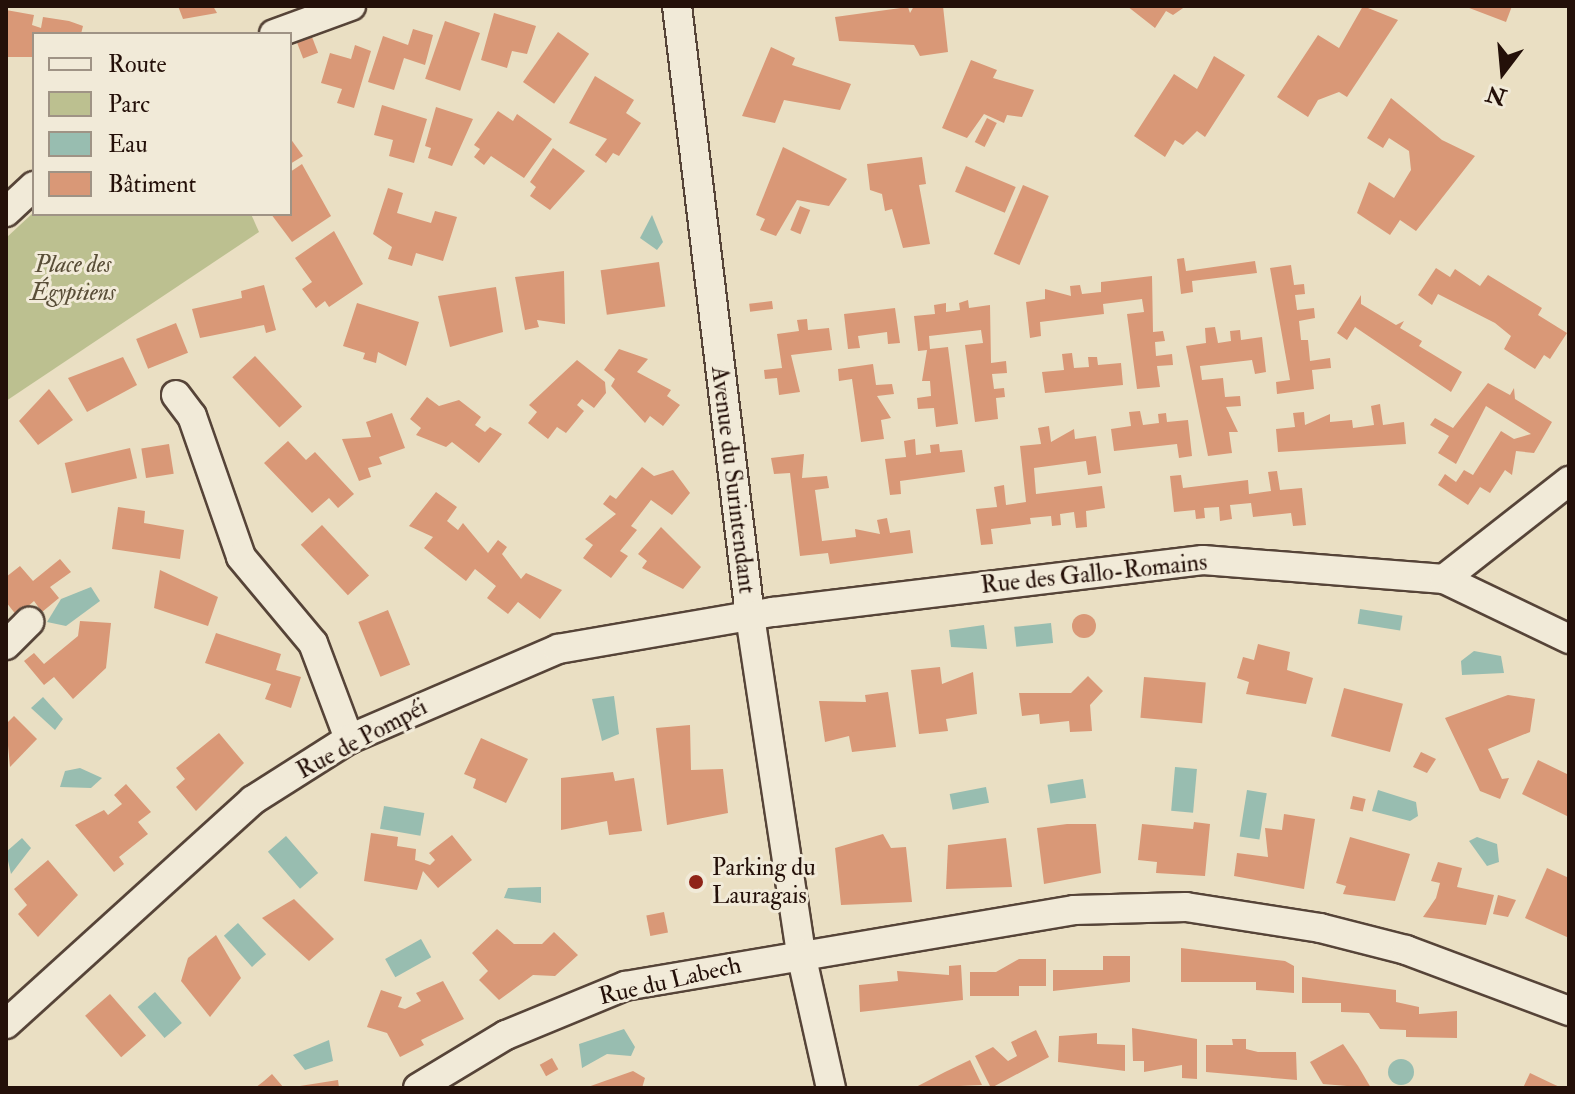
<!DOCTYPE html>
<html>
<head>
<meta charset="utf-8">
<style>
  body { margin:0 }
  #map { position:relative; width:1575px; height:1094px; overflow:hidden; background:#eadfc3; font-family:"IM FELL Double Pica",serif }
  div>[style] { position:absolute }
  .green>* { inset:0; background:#bcc090 }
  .water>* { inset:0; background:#98bdb0; transform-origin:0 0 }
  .round { border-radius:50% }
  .building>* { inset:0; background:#d99877; transform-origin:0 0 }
  .roads { filter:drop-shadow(2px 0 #564438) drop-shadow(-2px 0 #564438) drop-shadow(0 2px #564438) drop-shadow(0 -2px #564438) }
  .minor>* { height:28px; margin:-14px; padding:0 14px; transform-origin:14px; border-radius:14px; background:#f1ead8 }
  .dots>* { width:22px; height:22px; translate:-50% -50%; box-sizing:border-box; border:4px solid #f1ead8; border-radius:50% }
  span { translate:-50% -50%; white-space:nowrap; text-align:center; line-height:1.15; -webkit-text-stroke:6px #f1ead8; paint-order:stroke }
  .park-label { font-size:24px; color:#594e38; font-style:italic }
  .street-label { font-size:24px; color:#241009 }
  .poi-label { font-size:24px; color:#241009 }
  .left { translate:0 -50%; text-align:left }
  .frame { position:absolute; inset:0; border:8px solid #241009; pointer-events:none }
  .legend { position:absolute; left:32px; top:32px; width:260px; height:184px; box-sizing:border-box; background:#f1ead8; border:2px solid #9f9385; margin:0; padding:10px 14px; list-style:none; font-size:24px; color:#241009 }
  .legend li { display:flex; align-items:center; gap:16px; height:40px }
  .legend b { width:40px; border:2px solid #9f9385 }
  .north { position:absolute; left:1463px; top:32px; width:80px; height:80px; -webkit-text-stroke:6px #f1ead8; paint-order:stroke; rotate:196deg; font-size:22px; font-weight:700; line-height:32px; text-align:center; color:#241009 }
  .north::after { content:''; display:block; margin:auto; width:28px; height:36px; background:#241009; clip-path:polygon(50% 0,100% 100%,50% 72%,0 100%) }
</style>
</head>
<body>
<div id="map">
  <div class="green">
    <div style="clip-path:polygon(34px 212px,251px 214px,259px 232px,6px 401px,6px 238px)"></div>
  </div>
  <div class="water">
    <div style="clip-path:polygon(652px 215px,663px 242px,657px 250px,640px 238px)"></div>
    <div style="clip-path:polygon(91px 587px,100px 601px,66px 626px,47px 622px,61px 599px)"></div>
    <div style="left:1360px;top:609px;width:43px;height:15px;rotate:9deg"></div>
    <div style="left:1051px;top:623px;width:20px;height:37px;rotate:84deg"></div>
    <div style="clip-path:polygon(984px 625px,987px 649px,951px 647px,949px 630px)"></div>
    <div style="clip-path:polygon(1474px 651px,1501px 656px,1504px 673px,1462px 675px,1461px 661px)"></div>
    <div style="clip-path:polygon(614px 696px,619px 734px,602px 741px,592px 699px)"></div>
    <div style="clip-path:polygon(43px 697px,63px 719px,55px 730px,31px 708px)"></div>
    <div style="left:1175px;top:767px;width:22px;height:44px;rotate:5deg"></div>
    <div style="clip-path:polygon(80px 768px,102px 778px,91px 788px,60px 787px,65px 771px)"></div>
    <div style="left:1083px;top:779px;width:19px;height:36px;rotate:81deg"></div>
    <div style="left:986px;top:787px;width:16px;height:37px;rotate:79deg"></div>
    <div style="left:1247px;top:790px;width:20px;height:47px;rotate:9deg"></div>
    <div style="clip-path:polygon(1378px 790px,1416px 802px,1418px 816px,1410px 821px,1372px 811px)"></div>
    <div style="left:384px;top:806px;width:41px;height:23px;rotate:10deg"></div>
    <div style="left:286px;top:836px;width:49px;height:24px;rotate:49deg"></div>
    <div style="clip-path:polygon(1477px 837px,1497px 844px,1499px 862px,1487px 866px,1469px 841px)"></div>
    <div style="clip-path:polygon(22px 838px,31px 848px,11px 874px,6px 852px)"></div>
    <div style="clip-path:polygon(541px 887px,541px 903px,504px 898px,508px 888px)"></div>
    <div style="left:238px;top:923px;width:42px;height:19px;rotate:48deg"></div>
    <div style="left:421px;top:939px;width:21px;height:41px;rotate:61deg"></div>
    <div style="left:155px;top:992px;width:41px;height:23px;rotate:49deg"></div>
    <div style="clip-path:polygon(624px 1029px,635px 1047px,631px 1056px,607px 1054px,582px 1068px,579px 1044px)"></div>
    <div style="clip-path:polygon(329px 1040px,333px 1061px,305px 1070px,293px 1055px)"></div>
    <div class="round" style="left:1388px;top:1059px;width:26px;height:26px"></div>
  </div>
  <div class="building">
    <div style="clip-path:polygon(178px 6px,213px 6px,217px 13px,183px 19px)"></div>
    <div style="clip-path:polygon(914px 6px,943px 6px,948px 52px,920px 56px,914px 45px,839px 41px,835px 17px,908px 7px,910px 13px)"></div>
    <div style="clip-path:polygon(1127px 6px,1186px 6px,1173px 15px,1166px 11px,1155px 28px)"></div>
    <div style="clip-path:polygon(1363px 6px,1398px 20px,1347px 97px,1339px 92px,1318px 100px,1308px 117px,1277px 97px,1318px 35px,1339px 48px)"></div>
    <div style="clip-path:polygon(1464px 6px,1512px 6px,1506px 22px)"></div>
    <div style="clip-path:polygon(6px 10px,34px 15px,32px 25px,41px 28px,43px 17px,69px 21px,83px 26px,81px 34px,34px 34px,34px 57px,8px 57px)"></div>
    <div style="clip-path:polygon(494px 13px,536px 26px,527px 54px,512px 51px,507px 68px,481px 60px)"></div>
    <div style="left:445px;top:21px;width:37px;height:61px;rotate:19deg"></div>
    <div style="clip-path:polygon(413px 29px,433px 35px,425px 65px,404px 58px,394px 90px,368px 82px,383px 36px,408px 45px)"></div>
    <div style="left:558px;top:32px;width:38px;height:61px;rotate:35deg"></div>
    <div style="left:312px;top:37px;width:17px;height:16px;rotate:69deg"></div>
    <div style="clip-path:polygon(355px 45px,371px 51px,354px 108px,337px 103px,342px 89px,321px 83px,330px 53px,351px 59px)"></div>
    <div style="clip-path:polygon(771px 47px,795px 58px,792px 65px,851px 84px,840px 110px,784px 100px,775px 123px,742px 116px)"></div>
    <div style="clip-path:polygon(1214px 56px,1245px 75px,1205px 137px,1197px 131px,1183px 145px,1175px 140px,1165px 157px,1134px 136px,1174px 74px,1197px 89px)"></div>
    <div style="clip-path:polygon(971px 60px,997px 70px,993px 78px,1034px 90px,1022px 117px,1007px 115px,1004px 123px,984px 114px,967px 138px,942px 128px)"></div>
    <div style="clip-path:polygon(595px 76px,634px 100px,626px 113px,641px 123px,619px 156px,613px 153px,606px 163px,595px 155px,607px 139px,569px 123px)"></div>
    <div style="clip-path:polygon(1391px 98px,1442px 140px,1475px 156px,1416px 231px,1400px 220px,1390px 235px,1357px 213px,1369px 182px,1394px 198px,1411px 170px,1409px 151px,1389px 138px,1383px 148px,1367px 138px)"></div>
    <div style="clip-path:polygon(382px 105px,427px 119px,414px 163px,389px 156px,393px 140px,374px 135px)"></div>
    <div style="clip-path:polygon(436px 107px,473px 119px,452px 166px,428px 158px,431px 148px,425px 146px)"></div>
    <div style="clip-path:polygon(498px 111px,513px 121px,517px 114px,552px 139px,524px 178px,491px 156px,484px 165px,474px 157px,480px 149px,474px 145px)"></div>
    <div style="left:987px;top:118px;width:11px;height:27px;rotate:27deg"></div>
    <div style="clip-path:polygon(290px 138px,303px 156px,290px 164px)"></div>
    <div style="clip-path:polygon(783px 147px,847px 179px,829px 206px,797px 200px,776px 236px,760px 230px,765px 219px,756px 215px)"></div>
    <div style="clip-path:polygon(553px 148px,585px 171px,550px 210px,530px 196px,536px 187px,530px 182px)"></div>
    <div style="clip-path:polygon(922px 157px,926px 184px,919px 185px,930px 244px,903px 248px,892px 209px,885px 211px,882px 194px,870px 190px,867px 164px)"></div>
    <div style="clip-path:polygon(302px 164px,331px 216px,292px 242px,271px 214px,290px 214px,290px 172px)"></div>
    <div style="left:966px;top:166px;width:54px;height:28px;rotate:23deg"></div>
    <div style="left:1023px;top:185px;width:28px;height:75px;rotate:23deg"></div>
    <div style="clip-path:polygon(388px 188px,403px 193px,397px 213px,431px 223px,435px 211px,457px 217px,443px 261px,416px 253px,412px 266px,388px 259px,392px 247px,373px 234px)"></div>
    <div style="left:800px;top:206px;width:11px;height:26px;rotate:22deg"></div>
    <div style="clip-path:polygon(334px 231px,363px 284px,329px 307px,325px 301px,316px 308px,302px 289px,312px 282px,295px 258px)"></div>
    <div style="clip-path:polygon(1184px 258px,1186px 271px,1255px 261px,1257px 273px,1192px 281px,1193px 292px,1181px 294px,1177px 259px)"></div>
    <div style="left:659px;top:262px;width:45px;height:59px;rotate:82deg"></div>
    <div style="clip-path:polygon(1291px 265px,1294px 285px,1304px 284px,1305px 294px,1295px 295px,1297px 310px,1314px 308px,1315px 318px,1299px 321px,1301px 340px,1308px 340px,1310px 361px,1330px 358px,1331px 368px,1312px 370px,1314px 389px,1277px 394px,1276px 382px,1290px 380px,1270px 268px)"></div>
    <div style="clip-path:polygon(1436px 268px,1450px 277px,1455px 269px,1480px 286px,1488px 275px,1542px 308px,1538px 315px,1567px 333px,1550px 359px,1544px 355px,1535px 369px,1504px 349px,1511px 336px,1495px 323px,1438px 294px,1432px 305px,1418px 295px)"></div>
    <div style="clip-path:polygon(564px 271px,565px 324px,537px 320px,539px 327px,525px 330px,515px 277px)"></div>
    <div style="clip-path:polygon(1152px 276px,1153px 332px,1163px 331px,1165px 341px,1155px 342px,1156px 356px,1172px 354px,1173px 365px,1157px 366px,1160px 387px,1137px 389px,1127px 314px,1144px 312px,1142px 299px,1103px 304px,1104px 314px,1040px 322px,1041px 336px,1030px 338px,1026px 302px,1045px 299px,1045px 289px,1071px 296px,1070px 286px,1080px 285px,1082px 294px,1101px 292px,1101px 282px)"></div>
    <div style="clip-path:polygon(264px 285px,276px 330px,266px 333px,264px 325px,200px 338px,192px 309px,242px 298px,241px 291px)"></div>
    <div style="clip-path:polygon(496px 287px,503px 332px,450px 347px,438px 296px)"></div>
    <div style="clip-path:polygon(1361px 295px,1361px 304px,1396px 325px,1404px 321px,1400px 328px,1422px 341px,1419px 346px,1462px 372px,1451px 392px,1355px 327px,1347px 340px,1337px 333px)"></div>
    <div style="clip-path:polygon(968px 300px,969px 308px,990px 305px,991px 363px,1006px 361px,1007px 373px,992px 374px,994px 389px,1004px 388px,1005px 397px,996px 398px,998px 419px,975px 422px,965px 345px,983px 343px,981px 330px,929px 336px,930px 349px,948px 347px,958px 424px,936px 427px,934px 408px,918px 409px,917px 398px,931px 396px,930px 381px,922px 381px,927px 350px,918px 351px,914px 316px,935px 314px,934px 305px,946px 303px,946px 312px,960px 310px,959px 303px)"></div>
    <div style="left:772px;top:301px;width:8px;height:23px;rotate:83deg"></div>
    <div style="clip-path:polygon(357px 303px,419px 322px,406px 366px,378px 352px,376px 363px,363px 359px,365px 353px,343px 346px)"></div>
    <div style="clip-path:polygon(895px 308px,900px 343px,888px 344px,887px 332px,858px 336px,860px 348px,848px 349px,844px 314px)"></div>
    <div style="clip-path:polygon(807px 319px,808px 330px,829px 328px,832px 350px,791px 355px,800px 392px,779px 395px,777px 378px,765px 379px,764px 370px,782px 368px,777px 334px,799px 331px,797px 320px)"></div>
    <div style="left:176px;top:323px;width:32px;height:43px;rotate:68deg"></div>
    <div style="clip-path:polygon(1215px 327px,1218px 343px,1231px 341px,1230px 331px,1240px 330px,1241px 340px,1262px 337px,1266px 372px,1255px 374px,1252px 360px,1200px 366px,1202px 380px,1223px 378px,1225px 397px,1240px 396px,1241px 406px,1226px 407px,1238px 432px,1229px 432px,1232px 453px,1208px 456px,1186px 346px,1206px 343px,1205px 328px)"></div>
    <div style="clip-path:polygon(619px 349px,648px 359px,637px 372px,671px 390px,667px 396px,680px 405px,663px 426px,650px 416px,645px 423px,611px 386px,615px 379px,604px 370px)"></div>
    <div style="clip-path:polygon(1072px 353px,1074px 368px,1089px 367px,1088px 357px,1097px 357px,1098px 365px,1121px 363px,1123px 385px,1045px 393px,1042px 372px,1064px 370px,1062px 354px)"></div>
    <div style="left:255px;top:356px;width:69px;height:31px;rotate:47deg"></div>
    <div style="clip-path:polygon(123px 357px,137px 385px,87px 412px,68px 378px)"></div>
    <div style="clip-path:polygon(577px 360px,605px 382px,606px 393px,594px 408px,582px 399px,577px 405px,584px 411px,566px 433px,557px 427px,548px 439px,528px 423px,537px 412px,529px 405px)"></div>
    <div style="clip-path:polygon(873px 364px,876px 385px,892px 384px,894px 394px,877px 396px,891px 418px,881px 420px,884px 439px,861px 442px,852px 379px,839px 381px,838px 369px)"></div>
    <div style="clip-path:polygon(1488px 383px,1510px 395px,1514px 388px,1515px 399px,1552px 422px,1534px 453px,1516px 451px,1512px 475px,1505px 470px,1490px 493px,1480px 487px,1468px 505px,1438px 485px,1445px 474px,1456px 482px,1464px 470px,1473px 475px,1501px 431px,1514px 439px,1531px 434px,1486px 406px,1456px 464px,1438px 453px,1449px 436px,1430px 425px,1435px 418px,1453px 428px)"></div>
    <div style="clip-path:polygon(49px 389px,73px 420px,38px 445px,19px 421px)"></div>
    <div style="clip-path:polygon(427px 397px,439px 406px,459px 400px,481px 417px,475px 425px,485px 432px,490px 427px,502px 434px,479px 463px,452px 442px,446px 447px,416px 435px,421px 428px,410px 419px)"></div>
    <div style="clip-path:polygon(1380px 404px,1383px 425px,1404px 422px,1406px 444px,1278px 452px,1276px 429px,1295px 427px,1293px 413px,1304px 412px,1305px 425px,1330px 414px,1330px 422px,1352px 420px,1353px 428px,1374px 425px,1371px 406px)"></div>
    <div style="clip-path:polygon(1140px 411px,1143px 425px,1159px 423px,1158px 414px,1166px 413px,1167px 422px,1188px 420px,1192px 456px,1179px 458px,1177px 444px,1114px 451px,1111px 429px,1131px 426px,1129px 412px)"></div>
    <div style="clip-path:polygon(392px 413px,405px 448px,379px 457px,382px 464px,368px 468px,371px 477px,359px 481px,342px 439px,371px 437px,366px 422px)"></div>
    <div style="clip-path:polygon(1049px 426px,1051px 442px,1074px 429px,1075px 439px,1096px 436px,1101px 473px,1088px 475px,1086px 461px,1034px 468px,1036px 494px,1102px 486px,1105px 508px,1086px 511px,1087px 527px,1076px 528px,1074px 512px,1060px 514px,1061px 525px,1052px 526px,1051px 516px,1030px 518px,1031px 524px,991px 529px,993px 544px,981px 545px,976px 509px,997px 507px,994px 487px,1004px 485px,1006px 505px,1026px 502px,1020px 446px,1041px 444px,1038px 428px)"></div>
    <div style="clip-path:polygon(915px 439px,916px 455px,931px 453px,930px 445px,939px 444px,940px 452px,962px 450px,965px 472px,900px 481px,901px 494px,890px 495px,885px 459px,906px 457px,904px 441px)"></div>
    <div style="clip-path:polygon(288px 441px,306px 460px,315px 452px,354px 494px,338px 508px,329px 498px,312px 513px,264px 463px)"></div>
    <div style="left:169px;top:444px;width:30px;height:28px;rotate:81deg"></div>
    <div style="left:130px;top:448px;width:31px;height:67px;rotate:77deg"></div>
    <div style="clip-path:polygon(804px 454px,802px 478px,827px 476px,829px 488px,815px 490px,822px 541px,856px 537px,855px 529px,880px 534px,877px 520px,887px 518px,890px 533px,910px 530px,913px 553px,830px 564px,828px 553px,800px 556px,790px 473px,774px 474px,771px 458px)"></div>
    <div style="clip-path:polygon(642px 467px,654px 476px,673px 470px,690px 493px,672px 515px,651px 500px,631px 526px,637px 530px,620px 551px,628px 556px,611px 578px,583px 558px,593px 545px,585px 539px,616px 514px,603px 504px,610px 495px,616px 499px)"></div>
    <div style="clip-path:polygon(1277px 471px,1280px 490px,1302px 488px,1306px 525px,1293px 526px,1291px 513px,1253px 517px,1251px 503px,1230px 505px,1232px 519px,1220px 521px,1219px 507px,1204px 508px,1205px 518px,1196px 519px,1195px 510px,1174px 512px,1170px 476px,1181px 475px,1183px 488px,1248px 480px,1249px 494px,1271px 491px,1268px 472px)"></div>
    <div style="clip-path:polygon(436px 492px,457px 507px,447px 521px,458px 530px,463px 523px,488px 553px,498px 540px,507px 547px,502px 554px,521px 579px,526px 573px,562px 590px,540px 619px,518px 602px,508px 614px,487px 598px,496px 586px,475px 569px,466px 581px,424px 548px,433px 537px,409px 526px)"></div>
    <div style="clip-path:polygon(118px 507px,145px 511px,144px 523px,184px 530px,180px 559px,112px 549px)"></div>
    <div style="left:322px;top:525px;width:69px;height:29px;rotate:47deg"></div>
    <div style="clip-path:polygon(661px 527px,701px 567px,683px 589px,642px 568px,647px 561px,638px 554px)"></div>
    <div style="clip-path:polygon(60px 559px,71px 572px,50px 587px,59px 598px,42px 612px,34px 601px,17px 616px,6px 602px,6px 577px,20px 566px,33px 581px)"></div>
    <div style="clip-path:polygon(160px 570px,218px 597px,208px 626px,154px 608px)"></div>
    <div style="left:388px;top:610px;width:59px;height:32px;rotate:68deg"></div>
    <div class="round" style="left:1072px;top:614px;width:24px;height:24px"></div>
    <div style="clip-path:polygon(80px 621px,111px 623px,106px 668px,73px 699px,54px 677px,44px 685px,24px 661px,34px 653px,44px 664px,78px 636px)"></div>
    <div style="clip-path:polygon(216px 633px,281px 654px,276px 670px,301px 677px,291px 708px,265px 699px,271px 684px,205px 663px)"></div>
    <div style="clip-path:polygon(1258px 644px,1290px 652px,1287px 670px,1313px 678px,1306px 704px,1246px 694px,1249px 682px,1237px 678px,1243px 657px,1254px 660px)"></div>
    <div style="clip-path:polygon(940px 667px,942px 684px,973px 672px,977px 714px,946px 719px,948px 731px,919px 734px,911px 670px)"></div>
    <div style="clip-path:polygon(1088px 676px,1103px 691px,1090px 705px,1092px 731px,1070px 732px,1069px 721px,1040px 724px,1039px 714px,1022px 716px,1019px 693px,1071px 693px)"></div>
    <div style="left:1144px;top:677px;width:62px;height:41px;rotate:5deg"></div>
    <div style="left:1344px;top:688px;width:61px;height:50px;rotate:15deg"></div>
    <div style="clip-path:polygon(888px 692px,896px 747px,852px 752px,849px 736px,825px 742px,819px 701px,866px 702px,865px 695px)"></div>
    <div style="clip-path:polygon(1508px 695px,1535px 699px,1530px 732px,1488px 749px,1502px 779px,1509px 778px,1500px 799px,1480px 791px,1445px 718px)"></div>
    <div style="clip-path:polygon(14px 716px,37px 739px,10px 767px,6px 724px)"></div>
    <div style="clip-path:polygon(690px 725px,691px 770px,723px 769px,728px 813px,667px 825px,656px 728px)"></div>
    <div style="clip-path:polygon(219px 733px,244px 763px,196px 811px,176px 787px,185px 779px,176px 768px)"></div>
    <div style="clip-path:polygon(481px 738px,528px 759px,506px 803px,473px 788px,476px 779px,464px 774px)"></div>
    <div style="clip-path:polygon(1421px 752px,1436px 759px,1427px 773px,1413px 767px)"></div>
    <div style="clip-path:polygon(1538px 760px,1569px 775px,1569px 817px,1522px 794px)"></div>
    <div style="clip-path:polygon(613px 772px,615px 781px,634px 778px,642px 831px,609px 835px,607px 821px,561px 830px,561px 778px)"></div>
    <div style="clip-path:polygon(126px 784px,151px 812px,138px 822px,148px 834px,119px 857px,124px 864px,114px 872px,75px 825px,104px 810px,108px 815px,122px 804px,114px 795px)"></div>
    <div style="left:1353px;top:796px;width:13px;height:13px;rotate:13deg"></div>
    <div style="clip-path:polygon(1284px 814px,1315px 819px,1304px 889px,1234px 876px,1237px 853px,1268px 857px,1265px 828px,1282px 830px)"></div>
    <div style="clip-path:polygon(1194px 822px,1210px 824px,1205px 876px,1156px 873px,1157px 862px,1138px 860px,1142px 824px,1193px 829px)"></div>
    <div style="clip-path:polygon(1067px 824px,1096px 824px,1101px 873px,1044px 884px,1037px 828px)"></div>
    <div style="clip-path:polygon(371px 833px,398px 837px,397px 846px,416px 849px,415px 860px,430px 865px,435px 860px,429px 853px,452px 835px,472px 860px,438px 888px,423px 871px,417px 890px,364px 881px)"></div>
    <div style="clip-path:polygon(883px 834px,891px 848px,906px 847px,912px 902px,841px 905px,835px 848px)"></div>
    <div style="clip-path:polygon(1350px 837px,1410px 854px,1395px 901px,1343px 894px,1346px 886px,1336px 883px)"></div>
    <div style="clip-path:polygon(1006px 838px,1012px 887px,946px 889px,948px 845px)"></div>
    <div style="clip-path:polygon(48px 860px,78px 895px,38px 937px,18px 914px,27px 905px,14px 889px)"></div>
    <div style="clip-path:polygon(1438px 862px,1462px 868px,1457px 887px,1494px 895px,1486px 925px,1423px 917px,1436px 898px,1440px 883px,1431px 881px)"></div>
    <div style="clip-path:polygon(1547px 868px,1569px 878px,1569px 938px,1525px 918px)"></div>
    <div style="clip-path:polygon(1498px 895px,1516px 900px,1508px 917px,1493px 914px)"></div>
    <div style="clip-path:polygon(294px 899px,334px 939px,309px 961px,262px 918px)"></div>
    <div style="left:664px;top:912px;width:21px;height:18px;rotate:79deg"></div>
    <div style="clip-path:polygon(497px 929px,514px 944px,542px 944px,554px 932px,578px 955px,555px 976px,533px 975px,499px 1000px,479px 980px,488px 971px,472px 953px)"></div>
    <div style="clip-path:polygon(216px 935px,241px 978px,210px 1017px,181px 981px,188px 958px)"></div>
    <div style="clip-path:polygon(1181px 948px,1285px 961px,1294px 966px,1294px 993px,1256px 990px,1256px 982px,1181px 982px)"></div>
    <div style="clip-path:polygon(1103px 956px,1130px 956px,1130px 982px,1053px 991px,1053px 970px,1103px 970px)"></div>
    <div style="clip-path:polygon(1019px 959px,1046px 959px,1046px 986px,1019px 986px,1019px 996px,970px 996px,970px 972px,996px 972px)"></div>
    <div style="clip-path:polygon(961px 965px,963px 1000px,860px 1012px,859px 985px,898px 981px,897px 971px,949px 975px,949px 966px)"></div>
    <div style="clip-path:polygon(1302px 977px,1396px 990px,1396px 1002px,1419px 1007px,1419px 1014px,1457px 1011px,1457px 1038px,1406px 1037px,1406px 1030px,1380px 1029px,1369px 1013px,1341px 1012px,1341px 1003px,1302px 1003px)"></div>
    <div style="clip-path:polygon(443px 981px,464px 1019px,421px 1040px,424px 1045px,400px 1057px,387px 1033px,367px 1027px,381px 990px,402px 997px,398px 1007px,405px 1009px,421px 1001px,416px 993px)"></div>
    <div style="left:110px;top:994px;width:55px;height:33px;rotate:49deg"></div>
    <div style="clip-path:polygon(1132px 1028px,1197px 1039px,1197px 1079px,1182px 1078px,1182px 1065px,1144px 1072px,1144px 1061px,1133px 1061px)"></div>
    <div style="clip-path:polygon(1036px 1030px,1049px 1057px,991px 1088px,975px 1056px,993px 1047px,1008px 1061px,1017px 1056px,1011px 1042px)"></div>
    <div style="clip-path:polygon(1097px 1033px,1097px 1044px,1125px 1045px,1125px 1071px,1058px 1062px,1059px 1036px)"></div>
    <div style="clip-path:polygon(1232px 1039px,1246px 1039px,1246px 1049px,1258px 1052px,1296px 1052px,1297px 1080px,1206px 1072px,1206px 1045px,1233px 1045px)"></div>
    <div style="clip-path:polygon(1343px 1044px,1358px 1066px,1371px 1088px,1323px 1084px,1310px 1062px)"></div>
    <div style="left:552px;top:1058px;width:13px;height:14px;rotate:61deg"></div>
    <div style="clip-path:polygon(970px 1060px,982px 1085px,914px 1088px,945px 1072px)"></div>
    <div style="clip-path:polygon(633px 1071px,645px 1078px,642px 1088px,585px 1088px)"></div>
    <div style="clip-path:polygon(1530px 1073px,1553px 1084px,1562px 1088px,1523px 1088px)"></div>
    <div style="clip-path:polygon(272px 1074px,284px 1088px,255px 1088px,264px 1081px)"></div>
    <div style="clip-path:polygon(338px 1080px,339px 1088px,301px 1088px,300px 1086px)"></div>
  </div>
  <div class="roads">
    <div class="minor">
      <div style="left:677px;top:6px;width:614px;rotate:83.18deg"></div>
      <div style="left:750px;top:616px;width:342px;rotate:81.4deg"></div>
      <div style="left:801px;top:954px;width:137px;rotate:77.4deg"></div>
      <div style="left:274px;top:34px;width:82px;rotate:-20deg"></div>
      <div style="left:6px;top:212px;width:38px;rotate:-43deg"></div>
      <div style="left:176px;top:395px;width:26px;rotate:53deg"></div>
      <div style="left:192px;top:416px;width:149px;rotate:70.8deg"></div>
      <div style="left:241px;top:557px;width:112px;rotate:50.1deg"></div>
      <div style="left:313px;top:643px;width:103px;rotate:69.4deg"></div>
      <div style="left:1444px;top:579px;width:159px;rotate:-38.1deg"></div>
      <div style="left:6px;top:645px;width:33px;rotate:-45deg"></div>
      <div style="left:6px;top:1024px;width:333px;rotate:-42.2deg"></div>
      <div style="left:253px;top:800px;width:114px;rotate:-32.4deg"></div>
      <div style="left:349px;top:739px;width:228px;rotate:-23.3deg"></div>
      <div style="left:558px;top:649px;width:218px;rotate:-9.8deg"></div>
      <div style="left:773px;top:612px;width:433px;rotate:-6.9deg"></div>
      <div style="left:1203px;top:560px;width:242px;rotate:4.5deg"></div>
      <div style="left:1444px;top:579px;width:139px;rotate:25.6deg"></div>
      <div style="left:418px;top:1088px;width:103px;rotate:-31.1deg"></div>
      <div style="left:506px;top:1035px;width:129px;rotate:-22.4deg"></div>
      <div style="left:625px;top:986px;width:455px;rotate:-9.6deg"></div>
      <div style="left:1074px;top:910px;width:112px;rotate:-1.5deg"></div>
      <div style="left:1186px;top:907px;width:136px;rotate:8.9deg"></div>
      <div style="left:1320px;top:928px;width:89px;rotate:14.3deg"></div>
      <div style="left:1406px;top:950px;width:174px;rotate:20.5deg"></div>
    </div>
  </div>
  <div class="dots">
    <div style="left:696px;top:882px;background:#8f2418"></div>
  </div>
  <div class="park-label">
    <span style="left:73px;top:279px">Place des<br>Égyptiens</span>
  </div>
  <div class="street-label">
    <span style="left:733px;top:480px;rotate:83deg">Avenue du Surintendant</span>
    <span style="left:1094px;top:574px;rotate:-6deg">Rue des Gallo-Romains</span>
    <span style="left:362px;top:739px;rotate:-28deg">Rue de Pompéi</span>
    <span style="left:670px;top:981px;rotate:-13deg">Rue du Labech</span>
  </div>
  <div class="poi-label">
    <span class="left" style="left:712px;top:882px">Parking du<br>Lauragais</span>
  </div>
  <div class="frame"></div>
  <ul class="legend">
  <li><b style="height:10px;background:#f1ead8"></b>Route</li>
  <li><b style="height:22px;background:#bcc090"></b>Parc</li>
  <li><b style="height:22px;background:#98bdb0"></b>Eau</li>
  <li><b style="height:22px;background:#d99877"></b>Bâtiment</li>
  </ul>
  <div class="north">N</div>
</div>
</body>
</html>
